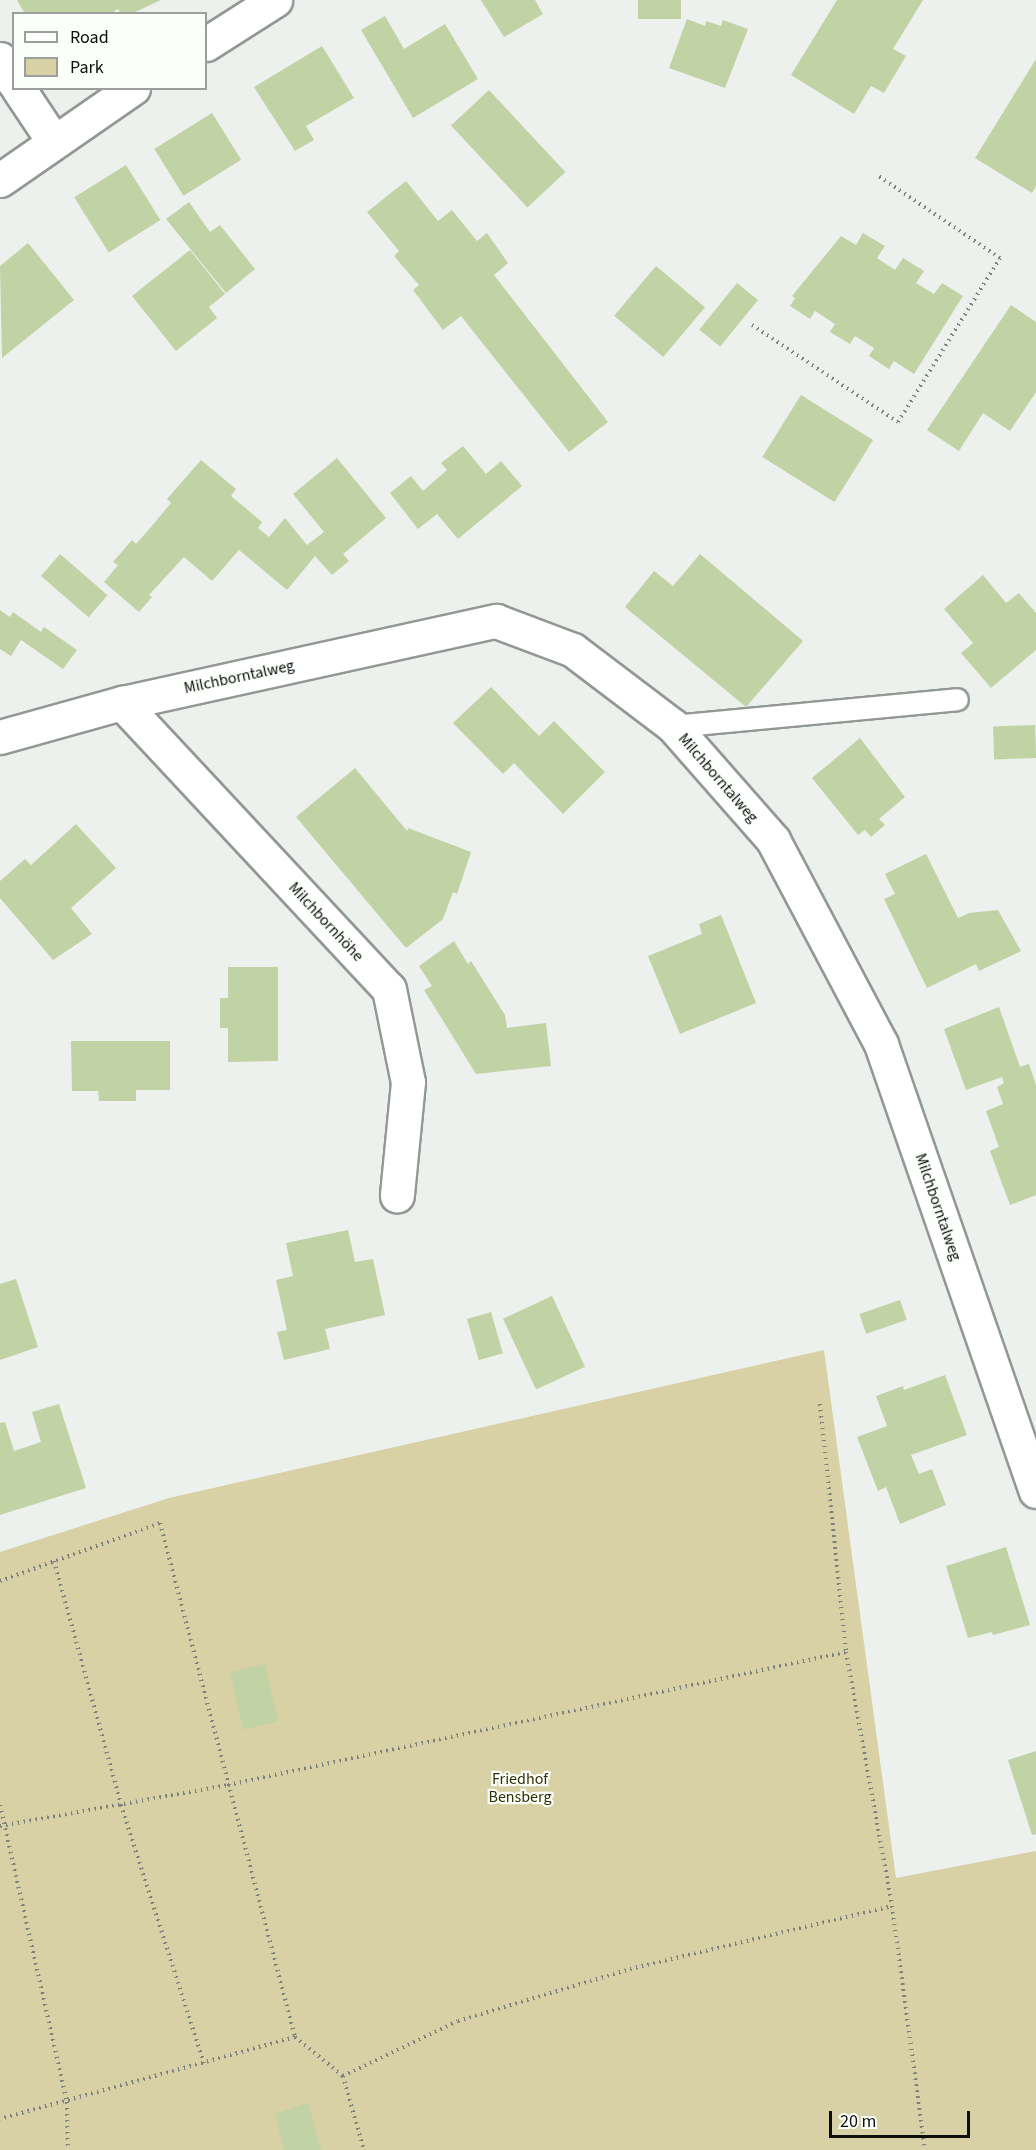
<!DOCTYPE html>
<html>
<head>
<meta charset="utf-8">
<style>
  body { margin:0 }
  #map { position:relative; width:1036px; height:2150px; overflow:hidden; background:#ecf1ed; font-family:"Source Sans 3",sans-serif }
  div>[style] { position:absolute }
  .green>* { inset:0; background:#d7d1a5 }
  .building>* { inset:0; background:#c1d2a5; transform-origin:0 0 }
  .path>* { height:4px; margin-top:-2px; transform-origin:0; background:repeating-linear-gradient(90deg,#7d817e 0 1.5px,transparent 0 6px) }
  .roads { filter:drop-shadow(2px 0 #939894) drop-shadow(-2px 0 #939894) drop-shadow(0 2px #939894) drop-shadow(0 -2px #939894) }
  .service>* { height:21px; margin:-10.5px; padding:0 10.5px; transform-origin:10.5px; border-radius:10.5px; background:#fff }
  .minor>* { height:33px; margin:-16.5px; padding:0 16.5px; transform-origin:16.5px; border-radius:16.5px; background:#fff }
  span { translate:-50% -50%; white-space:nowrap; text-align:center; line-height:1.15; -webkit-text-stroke:4.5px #fafffa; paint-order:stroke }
  .street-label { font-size:16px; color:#0d0f0d }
  .park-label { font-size:16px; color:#352f08 }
  .legend { position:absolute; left:12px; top:12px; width:195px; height:78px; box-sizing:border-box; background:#fafffa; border:2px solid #9b9f9b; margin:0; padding:8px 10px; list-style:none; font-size:18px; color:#0d0f0d }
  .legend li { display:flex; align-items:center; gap:12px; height:30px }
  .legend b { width:30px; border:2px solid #9b9f9b }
  .scale { position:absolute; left:829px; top:2111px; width:141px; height:27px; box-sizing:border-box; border:3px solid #0d0f0d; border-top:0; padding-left:8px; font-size:18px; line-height:21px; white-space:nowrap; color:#0d0f0d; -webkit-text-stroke:4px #fafffa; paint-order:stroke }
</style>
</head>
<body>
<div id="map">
  <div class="green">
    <div style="clip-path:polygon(824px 1350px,896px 1878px,1036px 1851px,1036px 2150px,0 2150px,0 1552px,169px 1498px)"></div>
  </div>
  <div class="building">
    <div style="clip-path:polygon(17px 0,161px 0,131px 14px,121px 14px,118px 9px,110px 14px,25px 14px)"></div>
    <div style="clip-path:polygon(481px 0,535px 0,543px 14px,504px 37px)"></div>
    <div style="left:638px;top:0;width:43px;height:19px"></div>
    <div style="clip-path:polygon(837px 0,923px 0,893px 49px,906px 56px,884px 93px,871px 86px,854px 114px,791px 75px)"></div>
    <div style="clip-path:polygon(385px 16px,404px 49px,445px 24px,478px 79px,413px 118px,361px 30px)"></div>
    <div style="clip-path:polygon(687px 19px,705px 26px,706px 21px,721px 26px,723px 20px,748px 29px,725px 88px,669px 68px)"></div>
    <div style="clip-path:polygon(322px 46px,354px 98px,306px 126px,314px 140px,295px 151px,254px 87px)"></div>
    <div style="clip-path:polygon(1036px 59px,1036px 186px,1032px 193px,975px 158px)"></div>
    <div style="left:489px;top:90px;width:112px;height:52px;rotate:47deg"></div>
    <div style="left:212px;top:113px;width:55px;height:68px;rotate:58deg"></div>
    <div style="left:126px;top:165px;width:65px;height:61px;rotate:58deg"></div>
    <div style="clip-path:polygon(406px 181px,438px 221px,452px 210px,477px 241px,487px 233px,508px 263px,494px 275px,608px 422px,569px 452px,461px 316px,443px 330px,413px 290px,419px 285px,394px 256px,399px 251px,367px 212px)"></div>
    <div style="clip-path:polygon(189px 202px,210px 232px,220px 225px,255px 269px,226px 293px,166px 219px)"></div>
    <div style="clip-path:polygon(863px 233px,885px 246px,877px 258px,895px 270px,903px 258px,924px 271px,916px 283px,934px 294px,942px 283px,963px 296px,914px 374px,894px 361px,889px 369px,869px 356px,874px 348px,855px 336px,850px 344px,830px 332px,835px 324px,815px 311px,810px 319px,790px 306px,795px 298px,792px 296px,841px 236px,856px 245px)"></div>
    <div style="clip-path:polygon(28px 243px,74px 300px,2px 358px,0 266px)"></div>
    <div style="clip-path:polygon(190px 250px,225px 294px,209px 307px,217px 318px,176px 351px,132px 296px)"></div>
    <div style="left:656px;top:266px;width:64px;height:65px;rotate:40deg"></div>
    <div style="left:737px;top:283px;width:27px;height:60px;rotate:39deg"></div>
    <div style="clip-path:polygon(1011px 305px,1036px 322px,1036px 392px,1010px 431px,983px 413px,959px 451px,927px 430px)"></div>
    <div style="left:801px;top:395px;width:85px;height:73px;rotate:32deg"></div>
    <div style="clip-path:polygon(463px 446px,486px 474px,501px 461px,522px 486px,458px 539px,437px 514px,418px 529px,390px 493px,411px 476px,423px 491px,447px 470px,441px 463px)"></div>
    <div style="clip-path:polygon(337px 458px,386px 518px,343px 554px,349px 561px,332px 575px,315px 556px,287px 590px,239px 550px,212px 581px,184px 557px,149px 595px,152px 597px,139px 612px,104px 582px,118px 565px,113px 562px,132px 540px,136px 544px,151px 527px,171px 503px,167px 499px,201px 460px,236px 489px,231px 496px,262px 522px,258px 528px,269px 537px,285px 518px,307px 545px,324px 532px,293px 494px)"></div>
    <div style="left:60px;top:554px;width:63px;height:29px;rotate:41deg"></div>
    <div style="clip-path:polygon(700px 554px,803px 641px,746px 707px,625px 607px,654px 571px,673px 586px)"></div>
    <div style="clip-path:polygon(983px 575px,1006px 603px,1019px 593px,1036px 613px,1036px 650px,991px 688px,961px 653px,973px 643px,944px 609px)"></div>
    <div style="clip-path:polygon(0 610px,10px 617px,13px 612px,41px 632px,44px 627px,77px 650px,63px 669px,21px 640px,11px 656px,0 649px)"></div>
    <div style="clip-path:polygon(491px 687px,539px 736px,554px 721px,605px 772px,563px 814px,514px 763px,503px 774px,453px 723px)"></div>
    <div style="left:1035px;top:725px;width:33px;height:42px;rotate:88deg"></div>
    <div style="clip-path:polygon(860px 738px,905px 797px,879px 819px,885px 825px,871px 837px,865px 830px,858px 835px,812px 778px)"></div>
    <div style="clip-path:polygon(355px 768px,407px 831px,408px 828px,471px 852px,457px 894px,453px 892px,443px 919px,406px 948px,296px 817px)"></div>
    <div style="clip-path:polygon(76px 824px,116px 868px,71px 908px,92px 934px,53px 960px,0 898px,0 881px,25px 859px,31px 865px)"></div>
    <div style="clip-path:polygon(926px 854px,958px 918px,969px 913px,998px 910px,1021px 951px,979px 971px,976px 964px,927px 988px,884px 899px,895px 894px,885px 874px)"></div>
    <div style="clip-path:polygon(721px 915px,756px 1003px,680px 1034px,648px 956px,702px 934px,699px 924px)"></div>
    <div style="clip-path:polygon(454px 941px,468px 964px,471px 961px,505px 1015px,507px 1028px,546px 1023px,551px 1066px,476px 1074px,424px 990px,432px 986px,419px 966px)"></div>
    <div style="clip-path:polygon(228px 967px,278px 967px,278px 1061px,228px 1062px,228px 1028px,220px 1028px,220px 998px,228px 998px)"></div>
    <div style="clip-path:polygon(999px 1007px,1020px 1067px,1029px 1064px,1036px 1085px,1036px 1195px,1010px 1205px,990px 1151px,999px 1147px,986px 1111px,1003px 1104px,997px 1087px,1004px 1083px,1002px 1077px,966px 1090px,944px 1029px)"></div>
    <div style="clip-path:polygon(71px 1041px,170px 1041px,170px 1090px,136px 1090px,136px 1101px,99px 1101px,98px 1091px,72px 1091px)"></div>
    <div style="clip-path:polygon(348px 1230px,355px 1262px,373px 1259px,385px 1315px,325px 1329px,330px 1349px,284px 1360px,277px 1332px,287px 1330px,276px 1280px,293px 1276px,286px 1243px)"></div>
    <div style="clip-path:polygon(16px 1279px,38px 1347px,0 1360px,0 1284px)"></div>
    <div style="left:552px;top:1296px;width:78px;height:54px;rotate:65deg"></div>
    <div style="left:900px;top:1300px;width:21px;height:43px;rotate:71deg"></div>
    <div style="left:491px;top:1312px;width:43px;height:25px;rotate:74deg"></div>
    <div style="clip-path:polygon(945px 1375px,967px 1435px,911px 1455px,919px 1474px,932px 1469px,946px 1505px,900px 1524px,886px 1487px,878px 1491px,857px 1437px,887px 1426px,876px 1396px,903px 1386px,904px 1390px)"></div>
    <div style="clip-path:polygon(59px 1404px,86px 1488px,0 1515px,0 1423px,5px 1422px,14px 1451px,41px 1442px,32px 1412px)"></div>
    <div style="clip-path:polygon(1006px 1547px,1030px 1625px,993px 1635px,992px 1632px,968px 1638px,946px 1566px)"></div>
    <div style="left:265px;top:1664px;width:59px;height:36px;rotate:77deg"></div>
    <div style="clip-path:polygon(1036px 1751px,1036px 1834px,1032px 1835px,1008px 1760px)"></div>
    <div style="clip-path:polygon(308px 2103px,321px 2150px,284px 2150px,275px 2114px)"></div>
  </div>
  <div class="path">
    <div style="left:752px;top:325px;width:175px;rotate:33.6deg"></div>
    <div style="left:898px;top:422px;width:193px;rotate:-58.1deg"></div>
    <div style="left:1000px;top:258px;width:148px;rotate:-146deg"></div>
    <div style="left:820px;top:1404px;width:249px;rotate:84deg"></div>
    <div style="left:846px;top:1652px;width:258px;rotate:79.7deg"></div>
    <div style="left:892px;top:1906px;width:246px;rotate:82.3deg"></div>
    <div style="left:54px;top:1561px;width:253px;rotate:74.6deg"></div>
    <div style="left:121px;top:1805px;width:271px;rotate:72.2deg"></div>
    <div style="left:0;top:1581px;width:170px;rotate:-19.9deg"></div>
    <div style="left:160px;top:1523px;width:531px;rotate:75.28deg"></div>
    <div style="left:295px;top:2037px;width:306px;rotate:164.5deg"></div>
    <div style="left:0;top:1805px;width:304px;rotate:77.3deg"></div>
    <div style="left:67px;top:2102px;width:48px;rotate:88.8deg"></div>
    <div style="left:0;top:1826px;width:232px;rotate:-10.2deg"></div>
    <div style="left:228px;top:1785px;width:632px;rotate:-12.15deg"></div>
    <div style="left:295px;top:2037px;width:62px;rotate:39.1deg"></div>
    <div style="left:343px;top:2076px;width:77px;rotate:74.2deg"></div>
    <div style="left:343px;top:2076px;width:127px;rotate:-25.6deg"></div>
    <div style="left:458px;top:2021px;width:180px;rotate:-16.8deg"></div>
    <div style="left:630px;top:1969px;width:269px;rotate:-13.5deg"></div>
  </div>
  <div class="roads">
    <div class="service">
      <div style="left:673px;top:726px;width:285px;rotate:-5.4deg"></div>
    </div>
    <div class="minor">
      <div style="left:206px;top:44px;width:82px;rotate:-32.5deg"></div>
      <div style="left:0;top:59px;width:27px;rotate:59deg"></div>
      <div style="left:18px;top:88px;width:65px;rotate:56.3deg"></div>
      <div style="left:0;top:180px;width:162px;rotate:-34.7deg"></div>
      <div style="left:122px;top:703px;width:391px;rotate:47deg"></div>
      <div style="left:389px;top:989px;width:95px;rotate:78.5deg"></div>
      <div style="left:408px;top:1082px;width:114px;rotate:95.6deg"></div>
      <div style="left:0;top:737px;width:127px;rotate:-15.6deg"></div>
      <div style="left:122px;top:703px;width:383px;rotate:-12.4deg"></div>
      <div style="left:496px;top:621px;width:82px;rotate:20.6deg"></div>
      <div style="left:573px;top:650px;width:126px;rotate:37.2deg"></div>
      <div style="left:673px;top:726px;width:152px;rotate:48.7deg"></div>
      <div style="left:773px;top:840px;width:231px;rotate:62.1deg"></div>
      <div style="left:881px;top:1044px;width:473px;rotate:70.9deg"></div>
    </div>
  </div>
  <div class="street-label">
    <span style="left:239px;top:677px;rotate:-12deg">Milchborntalweg</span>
    <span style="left:718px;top:778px;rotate:49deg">Milchborntalweg</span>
    <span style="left:326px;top:922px;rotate:47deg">Milchbornhöhe</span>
    <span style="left:938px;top:1207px;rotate:71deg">Milchborntalweg</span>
  </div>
  <div class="park-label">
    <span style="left:520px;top:1788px">Friedhof<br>Bensberg</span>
  </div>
  <ul class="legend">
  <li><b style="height:8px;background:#fff"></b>Road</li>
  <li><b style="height:16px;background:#d7d1a5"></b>Park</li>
  </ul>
  <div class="scale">20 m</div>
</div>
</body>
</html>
